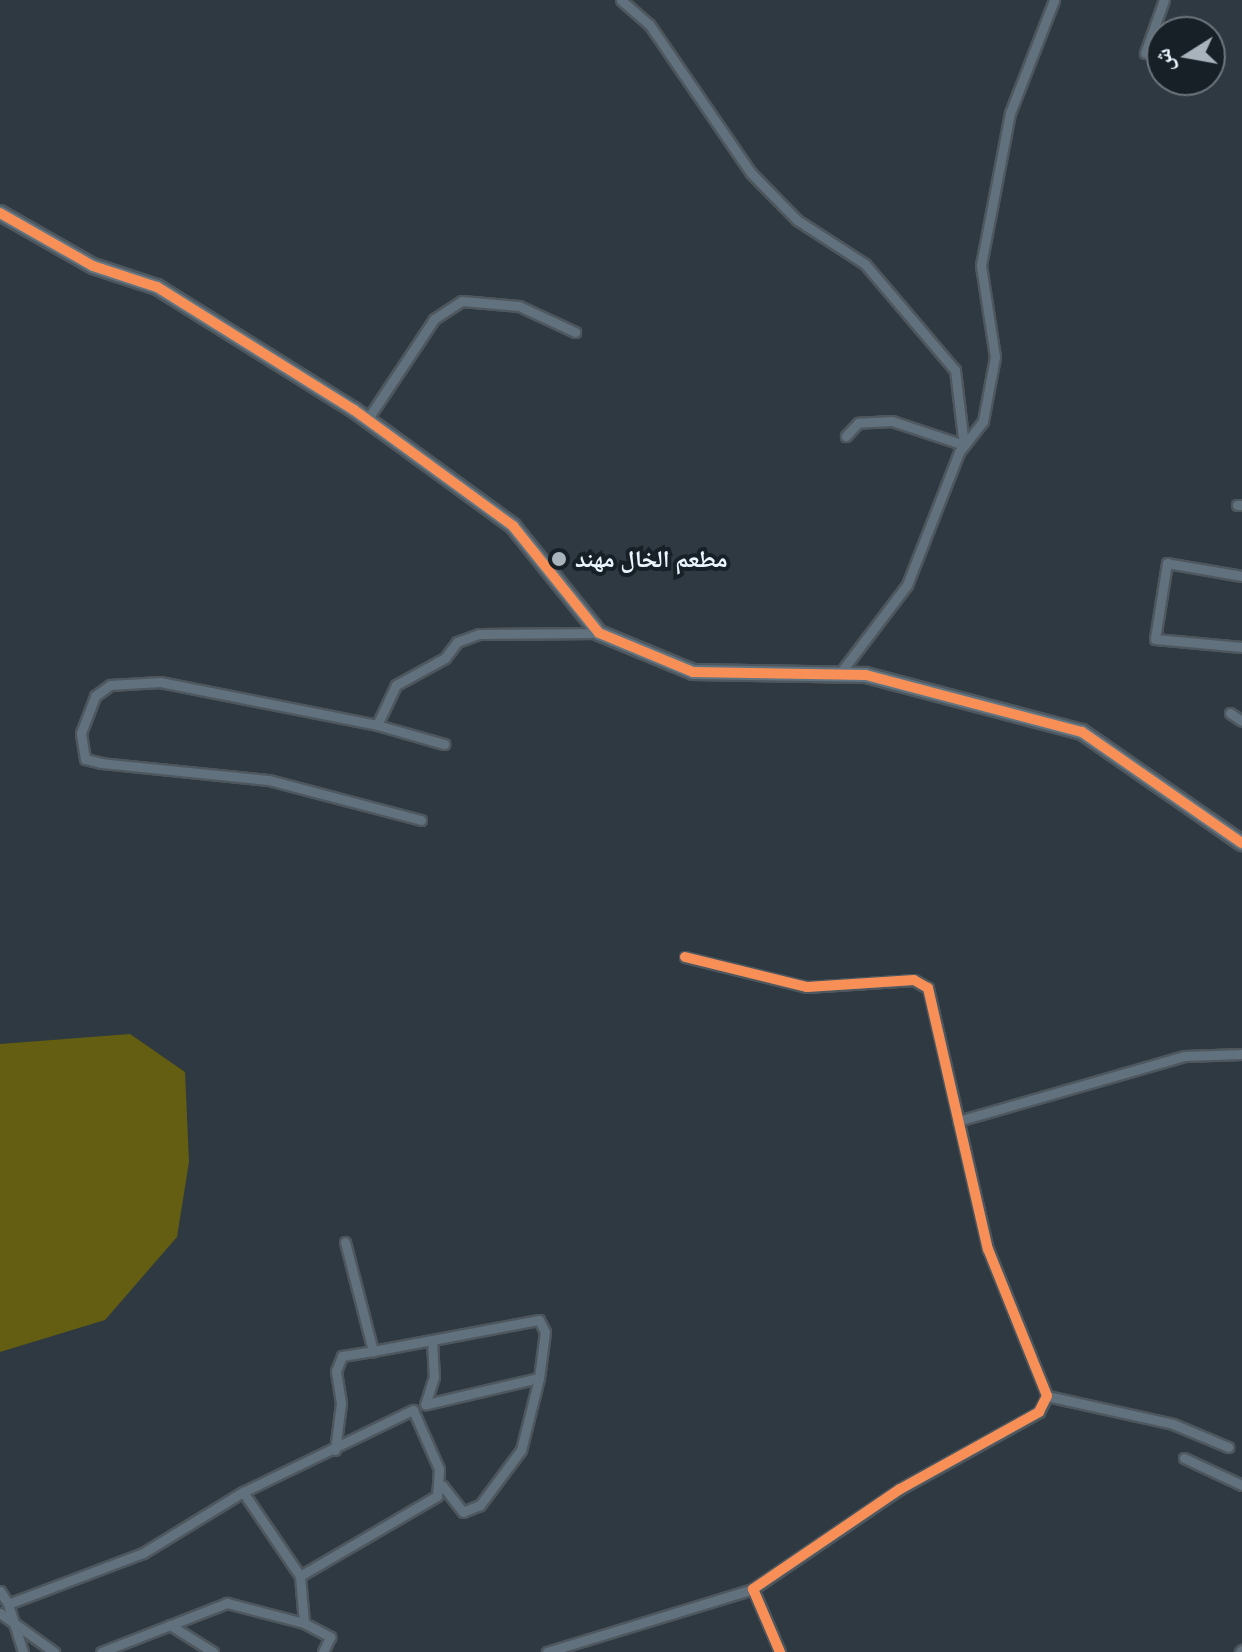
<!DOCTYPE html>
<html>
<head>
<meta charset="utf-8">
<style>
  body { margin:0 }
  #map { position:relative; width:1242px; height:1652px; overflow:hidden; background:#2f3941; font-family:"DM Sans","Noto Naskh Arabic",sans-serif }
  div>[style] { position:absolute }
  .green>* { inset:0; background:#635e11 }
  .roads { filter:drop-shadow(2px 0 #4e575e) drop-shadow(-2px 0 #4e575e) drop-shadow(0 2px #4e575e) drop-shadow(0 -2px #4e575e) }
  .street>* { height:9px; margin:-4.5px; padding:0 4.5px; transform-origin:4.5px; border-radius:4.5px; background:#61717d }
  .secondary>* { height:14px; margin:-7px; padding:0 7px; transform-origin:7px; border-radius:7px; background:#607481 }
  .cycleway>* { height:10px; margin:-5px; padding:0 5px; transform-origin:5px; border-radius:5px; background:#f78f57 }
  .dots>* { width:22px; height:22px; translate:-50% -50%; box-sizing:border-box; border:4px solid #182027; border-radius:50% }
  span { translate:-50% -50%; white-space:nowrap; text-align:center; line-height:1.15; -webkit-text-stroke:8px #182027; paint-order:stroke }
  .poi-label { font-size:24px; color:#e9f5ff; font-weight:700 }
  .left { translate:0 -50%; text-align:left }
  .north { position:absolute; left:1146px; top:16px; width:80px; height:80px; box-sizing:border-box; background:#182027; border:2px solid #6c757d; border-radius:50%; rotate:259deg; font-size:22px; font-weight:700; line-height:32px; text-align:center; color:#e9f5ff }
  .north::after { content:''; display:block; margin:auto; width:28px; height:36px; background:#a8b3bc; clip-path:polygon(50% 0,100% 100%,50% 72%,0 100%) }
</style>
</head>
<body>
<div id="map">
  <div class="green">
    <div style="clip-path:polygon(130px 1034px,185px 1072px,189px 1162px,177px 1237px,105px 1320px,0 1352px,0 1044px)"></div>
  </div>
  <div class="roads">
    <div class="street">
      <div style="left:621px;top:0;width:37px;rotate:41deg"></div>
      <div style="left:649px;top:24px;width:181px;rotate:55.6deg"></div>
      <div style="left:751px;top:173px;width:66px;rotate:45.6deg"></div>
      <div style="left:797px;top:220px;width:81px;rotate:32.9deg"></div>
      <div style="left:865px;top:264px;width:139px;rotate:49.7deg"></div>
      <div style="left:955px;top:370px;width:76px;rotate:83.2deg"></div>
      <div style="left:964px;top:445px;width:76px;rotate:-161.6deg"></div>
      <div style="left:892px;top:421px;width:34px;rotate:177deg"></div>
      <div style="left:858px;top:423px;width:18px;rotate:133deg"></div>
      <div style="left:1145px;top:53px;width:56px;rotate:-70.3deg"></div>
      <div style="left:367px;top:420px;width:121px;rotate:-56.4deg"></div>
      <div style="left:434px;top:319px;width:33px;rotate:-33deg"></div>
      <div style="left:462px;top:301px;width:57px;rotate:5deg"></div>
      <div style="left:519px;top:306px;width:62px;rotate:24.9deg"></div>
      <div style="left:1237px;top:505px;width:5px"></div>
      <div style="left:1242px;top:576px;width:76px;rotate:-170.2deg"></div>
      <div style="left:1167px;top:563px;width:77px;rotate:99deg"></div>
      <div style="left:1155px;top:639px;width:87px;rotate:5.3deg"></div>
      <div style="left:841px;top:672px;width:109px;rotate:-52.8deg"></div>
      <div style="left:907px;top:585px;width:143px;rotate:-68.6deg"></div>
      <div style="left:959px;top:452px;width:39px;rotate:-52deg"></div>
      <div style="left:983px;top:421px;width:65px;rotate:-79.4deg"></div>
      <div style="left:995px;top:357px;width:93px;rotate:-98.7deg"></div>
      <div style="left:981px;top:265px;width:155px;rotate:-79.2deg"></div>
      <div style="left:1010px;top:113px;width:121px;rotate:-68.7deg"></div>
      <div style="left:1230px;top:713px;width:14px;rotate:34deg"></div>
      <div style="left:377px;top:725px;width:70px;rotate:15.8deg"></div>
      <div style="left:421px;top:820px;width:158px;rotate:-165.3deg"></div>
      <div style="left:268px;top:780px;width:167px;rotate:-174.2deg"></div>
      <div style="left:102px;top:763px;width:17px;rotate:-167deg"></div>
      <div style="left:85px;top:759px;width:26px;rotate:-99deg"></div>
      <div style="left:81px;top:733px;width:40px;rotate:-69deg"></div>
      <div style="left:95px;top:696px;width:19px;rotate:-36deg"></div>
      <div style="left:110px;top:685px;width:50px;rotate:-3.4deg"></div>
      <div style="left:160px;top:682px;width:221px;rotate:11.2deg"></div>
      <div style="left:377px;top:725px;width:44px;rotate:-64.6deg"></div>
      <div style="left:396px;top:685px;width:56px;rotate:-28.9deg"></div>
      <div style="left:445px;top:658px;width:20px;rotate:-53deg"></div>
      <div style="left:457px;top:642px;width:23px;rotate:-20deg"></div>
      <div style="left:479px;top:634px;width:120px;rotate:-0.5deg"></div>
      <div style="left:685px;top:957px;width:126px;rotate:13.8deg"></div>
      <div style="left:807px;top:987px;width:107px;rotate:-3.7deg"></div>
      <div style="left:914px;top:980px;width:16px;rotate:30deg"></div>
      <div style="left:928px;top:988px;width:268px;rotate:77.1deg"></div>
      <div style="left:988px;top:1249px;width:158px;rotate:68.1deg"></div>
      <div style="left:1047px;top:1396px;width:18px;rotate:117deg"></div>
      <div style="left:1039px;top:1412px;width:159px;rotate:151deg"></div>
      <div style="left:900px;top:1489px;width:178px;rotate:145.8deg"></div>
      <div style="left:753px;top:1589px;width:69px;rotate:66.8deg"></div>
      <div style="left:958px;top:1121px;width:236px;rotate:-16deg"></div>
      <div style="left:1185px;top:1056px;width:57px;rotate:-2deg"></div>
      <div style="left:345px;top:1242px;width:113px;rotate:75.6deg"></div>
      <div style="left:373px;top:1351px;width:60px;rotate:-10.6deg"></div>
      <div style="left:432px;top:1340px;width:37px;rotate:87deg"></div>
      <div style="left:434px;top:1377px;width:29px;rotate:108deg"></div>
      <div style="left:432px;top:1340px;width:109px;rotate:-10.6deg"></div>
      <div style="left:539px;top:1320px;width:13px;rotate:63deg"></div>
      <div style="left:545px;top:1332px;width:46px;rotate:97.4deg"></div>
      <div style="left:1047px;top:1396px;width:129px;rotate:12.5deg"></div>
      <div style="left:1173px;top:1424px;width:60px;rotate:22.7deg"></div>
      <div style="left:427px;top:1404px;width:115px;rotate:-13.1deg"></div>
      <div style="left:539px;top:1378px;width:74px;rotate:104deg"></div>
      <div style="left:521px;top:1450px;width:69px;rotate:126.7deg"></div>
      <div style="left:480px;top:1505px;width:18px;rotate:158deg"></div>
      <div style="left:463px;top:1512px;width:34px;rotate:-128deg"></div>
      <div style="left:335px;top:1450px;width:47px;rotate:-82.7deg"></div>
      <div style="left:341px;top:1403px;width:32px;rotate:-99deg"></div>
      <div style="left:336px;top:1371px;width:16px;rotate:-68deg"></div>
      <div style="left:342px;top:1356px;width:31px;rotate:-9deg"></div>
      <div style="left:1184px;top:1458px;width:64px;rotate:25deg"></div>
      <div style="left:243px;top:1492px;width:102px;rotate:55.8deg"></div>
      <div style="left:0;top:1591px;width:15px;rotate:58deg"></div>
      <div style="left:0;top:1613px;width:67px;rotate:35.8deg"></div>
      <div style="left:304px;top:1623px;width:30px;rotate:28deg"></div>
      <div style="left:330px;top:1637px;width:17px;rotate:115deg"></div>
      <div style="left:170px;top:1625px;width:51px;rotate:32.1deg"></div>
      <div style="left:23px;top:1652px;width:50px;rotate:-107.4deg"></div>
      <div style="left:8px;top:1604px;width:144px;rotate:-20.7deg"></div>
      <div style="left:143px;top:1553px;width:117px;rotate:-31.4deg"></div>
      <div style="left:243px;top:1492px;width:189px;rotate:-25.8deg"></div>
      <div style="left:413px;top:1410px;width:64px;rotate:66.2deg"></div>
      <div style="left:439px;top:1469px;width:27px;rotate:94deg"></div>
      <div style="left:437px;top:1496px;width:159px;rotate:149.7deg"></div>
      <div style="left:300px;top:1576px;width:47px;rotate:85.1deg"></div>
      <div style="left:304px;top:1623px;width:80px;rotate:-165.4deg"></div>
      <div style="left:227px;top:1603px;width:135px;rotate:158.7deg"></div>
      <div style="left:547px;top:1652px;width:215px;rotate:-17deg"></div>
      <div style="left:1240px;top:1652px;width:3px;rotate:-45deg"></div>
    </div>
    <div class="secondary">
      <div style="left:0;top:213px;width:107px;rotate:29.7deg"></div>
      <div style="left:93px;top:266px;width:67px;rotate:18.2deg"></div>
      <div style="left:157px;top:287px;width:232px;rotate:32deg"></div>
      <div style="left:354px;top:410px;width:197px;rotate:36.1deg"></div>
      <div style="left:513px;top:526px;width:137px;rotate:51.2deg"></div>
      <div style="left:599px;top:633px;width:102px;rotate:22.5deg"></div>
      <div style="left:693px;top:672px;width:173px;rotate:1deg"></div>
      <div style="left:866px;top:675px;width:223px;rotate:14.8deg"></div>
      <div style="left:1082px;top:732px;width:195px;rotate:34.8deg"></div>
    </div>
  </div>
  <div class="cycleway">
    <div style="left:0;top:213px;width:107px;rotate:29.7deg"></div>
    <div style="left:93px;top:266px;width:67px;rotate:18.2deg"></div>
    <div style="left:157px;top:287px;width:232px;rotate:32deg"></div>
    <div style="left:354px;top:410px;width:197px;rotate:36.1deg"></div>
    <div style="left:513px;top:526px;width:137px;rotate:51.2deg"></div>
    <div style="left:599px;top:633px;width:102px;rotate:22.5deg"></div>
    <div style="left:693px;top:672px;width:173px;rotate:1deg"></div>
    <div style="left:866px;top:675px;width:223px;rotate:14.8deg"></div>
    <div style="left:1082px;top:732px;width:195px;rotate:34.8deg"></div>
    <div style="left:685px;top:957px;width:126px;rotate:13.8deg"></div>
    <div style="left:807px;top:987px;width:107px;rotate:-3.7deg"></div>
    <div style="left:914px;top:980px;width:16px;rotate:30deg"></div>
    <div style="left:928px;top:988px;width:268px;rotate:77.1deg"></div>
    <div style="left:988px;top:1249px;width:158px;rotate:68.1deg"></div>
    <div style="left:1047px;top:1396px;width:18px;rotate:117deg"></div>
    <div style="left:1039px;top:1412px;width:159px;rotate:151deg"></div>
    <div style="left:900px;top:1489px;width:178px;rotate:145.8deg"></div>
    <div style="left:753px;top:1589px;width:69px;rotate:66.8deg"></div>
  </div>
  <div class="dots">
    <div style="left:559px;top:559px;background:#a8b3bc"></div>
  </div>
  <div class="poi-label">
    <span class="left" style="left:575px;top:559px">مطعم الخال مهند</span>
  </div>
  <div class="north">ش</div>
</div>
</body>
</html>
